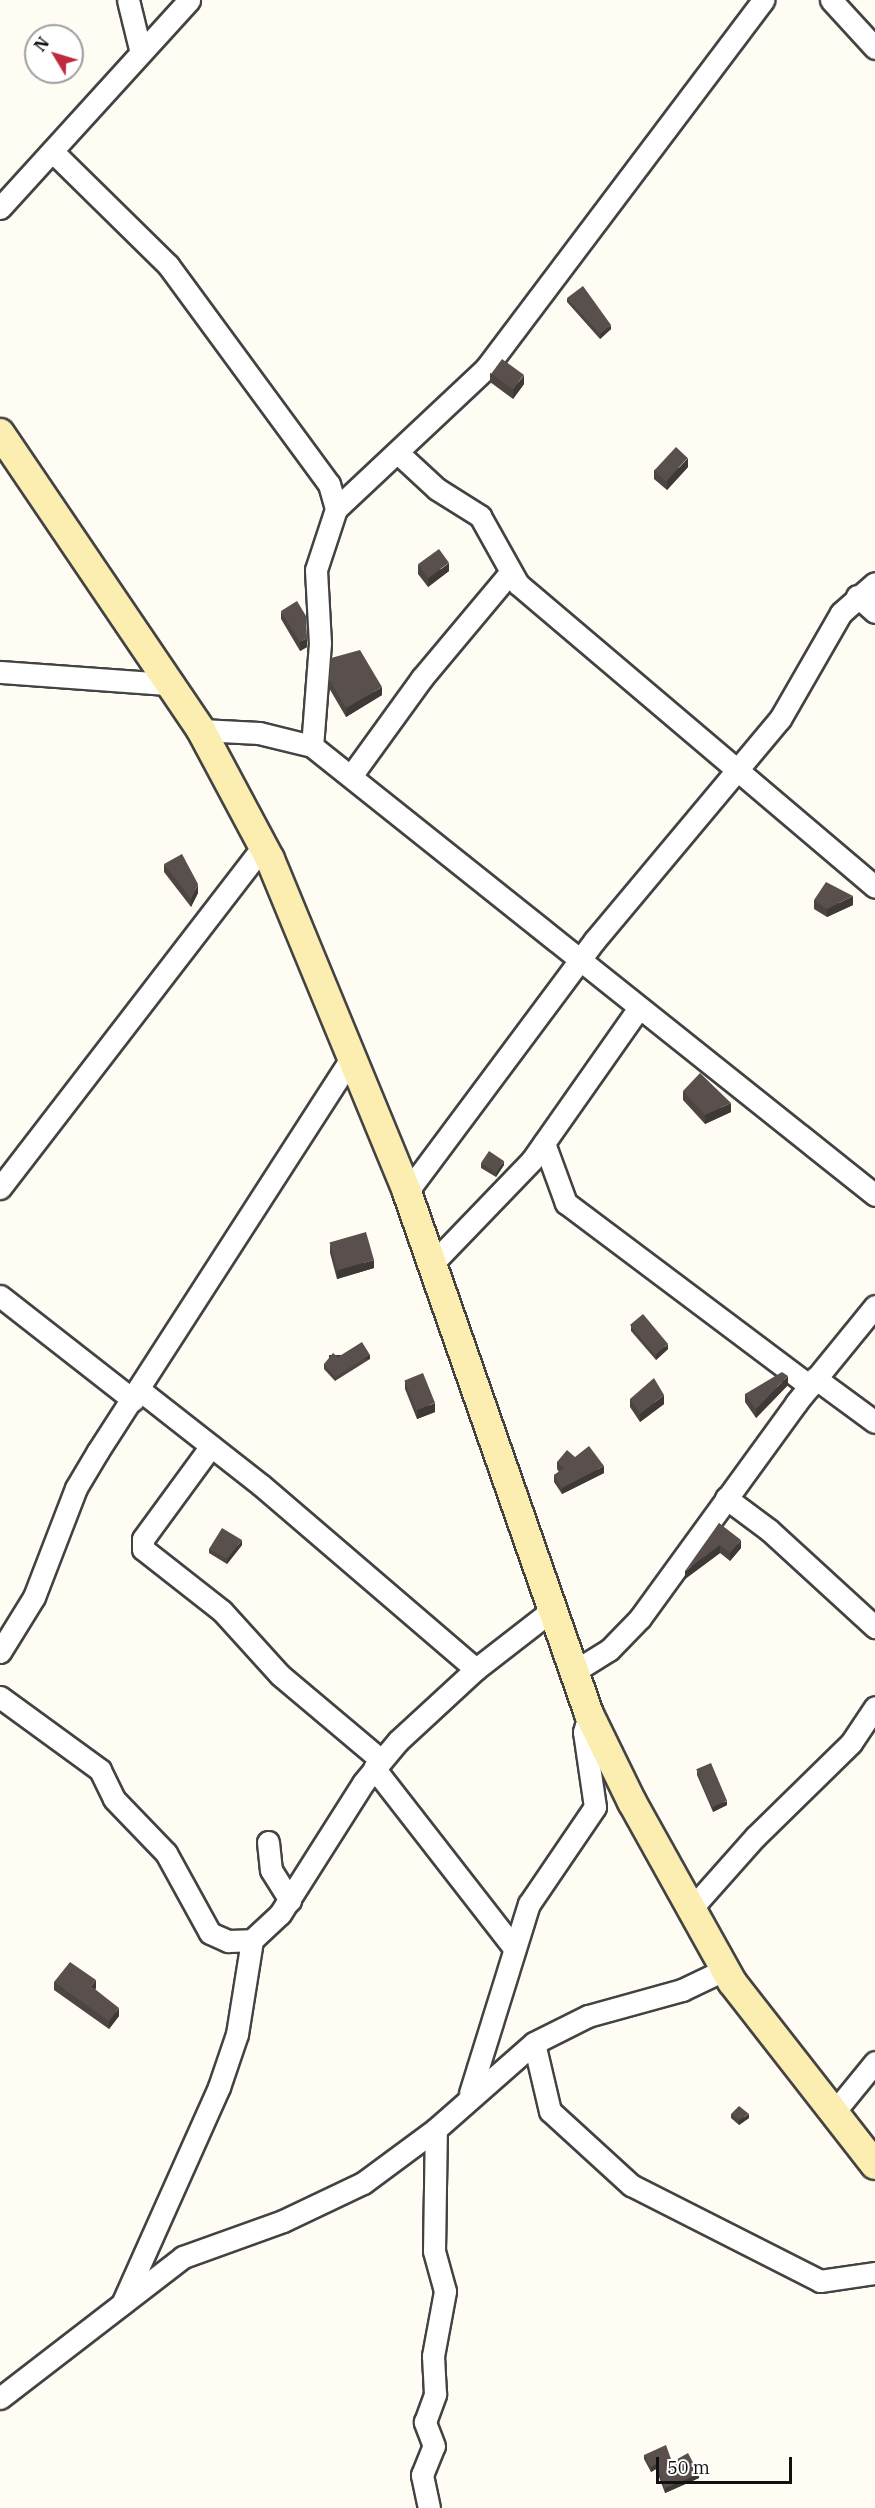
<!DOCTYPE html>
<html>
<head>
<meta charset="utf-8">
<style>
  body { margin:0 }
  #map { position:relative; width:875px; height:2508px; overflow:hidden; background:#fffcf4; font-family:"IBM Plex Serif",serif }
  div>[style] { position:absolute }
  .roads { filter:drop-shadow(2px 0 #434343) drop-shadow(-2px 0 #434343) drop-shadow(0 2px #434343) drop-shadow(0 -2px #434343) }
  .minor>* { height:21px; margin:-10.5px; padding:0 10.5px; transform-origin:10.5px; border-radius:10.5px; background:#fff }
  .secondary>* { height:28px; margin:-14px; padding:0 14px; transform-origin:14px; border-radius:14px; background:#fcedb1 }
  .wall>* { inset:0; background:#4d4542 }
  .shaded-wall>* { inset:0; background:#3e3836; transform-origin:0 0 }
  .building>* { inset:0; background:#59504d; transform-origin:0 0 }
  span { translate:-50% -50%; white-space:nowrap; text-align:center; line-height:1.15; -webkit-text-stroke:6px #fff; paint-order:stroke }
  .north { position:absolute; left:24px; top:24px; width:60px; height:60px; box-sizing:border-box; background:#fff; border:2px solid #9f9f9f; border-radius:50%; rotate:308deg; font-size:16px; font-weight:700; line-height:24px; text-align:center; color:#101010 }
  .north::after { content:''; display:block; margin:auto; width:21px; height:27px; background:#be2b3f; clip-path:polygon(50% 0,100% 100%,50% 72%,0 100%) }
  .scale { position:absolute; left:656px; top:2457px; width:136px; height:27px; box-sizing:border-box; border:3px solid #101010; border-top:0; padding-left:8px; font-size:18px; line-height:21px; white-space:nowrap; color:#101010; -webkit-text-stroke:4px #fff; paint-order:stroke }
</style>
</head>
<body>
<div id="map">
  <div class="roads">
    <div class="minor">
      <div style="left:128px;top:0;width:50px;rotate:76.2deg"></div>
      <div style="left:831px;top:0;width:65px;rotate:47.5deg"></div>
      <div style="left:52px;top:151px;width:163px;rotate:44.5deg"></div>
      <div style="left:168px;top:265px;width:272px;rotate:53.7deg"></div>
      <div style="left:329px;top:484px;width:26px;rotate:74deg"></div>
      <div style="left:336px;top:509px;width:64px;rotate:108.2deg"></div>
      <div style="left:316px;top:570px;width:73px;rotate:86.9deg"></div>
      <div style="left:320px;top:643px;width:103px;rotate:94.4deg"></div>
      <div style="left:0;top:208px;width:281px;rotate:-47.7deg"></div>
      <div style="left:398px;top:453px;width:53px;rotate:42.7deg"></div>
      <div style="left:437px;top:489px;width:51px;rotate:32.1deg"></div>
      <div style="left:480px;top:516px;width:78px;rotate:60.8deg"></div>
      <div style="left:518px;top:584px;width:468px;rotate:40.3deg"></div>
      <div style="left:336px;top:509px;width:206px;rotate:-43.2deg"></div>
      <div style="left:486px;top:368px;width:461px;rotate:-53deg"></div>
      <div style="left:857px;top:596px;width:24px;rotate:42deg"></div>
      <div style="left:0;top:672px;width:167px;rotate:4.1deg"></div>
      <div style="left:201px;top:730px;width:58px;rotate:3deg"></div>
      <div style="left:259px;top:733px;width:55px;rotate:13.8deg"></div>
      <div style="left:312px;top:746px;width:720px;rotate:38.57deg"></div>
      <div style="left:351px;top:776px;width:121px;rotate:-54.1deg"></div>
      <div style="left:422px;top:678px;width:136px;rotate:-50.1deg"></div>
      <div style="left:544px;top:1143px;width:64px;rotate:69.9deg"></div>
      <div style="left:566px;top:1203px;width:305px;rotate:36.9deg"></div>
      <div style="left:0;top:1188px;width:431px;rotate:-52.4deg"></div>
      <div style="left:407px;top:1192px;width:314px;rotate:-53.3deg"></div>
      <div style="left:595px;top:940px;width:288px;rotate:-50.1deg"></div>
      <div style="left:780px;top:719px;width:122px;rotate:-60.1deg"></div>
      <div style="left:841px;top:613px;width:45px;rotate:-41.4deg"></div>
      <div style="left:432px;top:1264px;width:144px;rotate:-46.1deg"></div>
      <div style="left:532px;top:1160px;width:186px;rotate:-54.9deg"></div>
      <div style="left:0;top:1296px;width:169px;rotate:38deg"></div>
      <div style="left:815px;top:1378px;width:74px;rotate:36.3deg"></div>
      <div style="left:141px;top:1391px;width:152px;rotate:38.1deg"></div>
      <div style="left:261px;top:1485px;width:283px;rotate:40.6deg"></div>
      <div style="left:211px;top:1446px;width:115px;rotate:126.2deg"></div>
      <div style="left:143px;top:1539px;width:10px;rotate:90deg"></div>
      <div style="left:143px;top:1549px;width:100px;rotate:38.1deg"></div>
      <div style="left:222px;top:1611px;width:86px;rotate:47.8deg"></div>
      <div style="left:280px;top:1675px;width:132px;rotate:40.1deg"></div>
      <div style="left:726px;top:1498px;width:54px;rotate:36.7deg"></div>
      <div style="left:769px;top:1530px;width:144px;rotate:42.5deg"></div>
      <div style="left:0;top:1652px;width:65px;rotate:-58.3deg"></div>
      <div style="left:34px;top:1597px;width:117px;rotate:-68.9deg"></div>
      <div style="left:76px;top:1488px;width:43px;rotate:-59.3deg"></div>
      <div style="left:98px;top:1451px;width:470px;rotate:-57.2deg"></div>
      <div style="left:575px;top:1671px;width:40px;rotate:-32deg"></div>
      <div style="left:609px;top:1650px;width:45px;rotate:-45.9deg"></div>
      <div style="left:640px;top:1618px;width:266px;rotate:-54deg"></div>
      <div style="left:796px;top:1403px;width:125px;rotate:-50.8deg"></div>
      <div style="left:0;top:1697px;width:124px;rotate:36.1deg"></div>
      <div style="left:100px;top:1770px;width:32px;rotate:64deg"></div>
      <div style="left:114px;top:1799px;width:75px;rotate:46.1deg"></div>
      <div style="left:166px;top:1853px;width:91px;rotate:61.2deg"></div>
      <div style="left:210px;top:1933px;width:20px;rotate:24deg"></div>
      <div style="left:228px;top:1941px;width:24px;rotate:-2deg"></div>
      <div style="left:252px;top:1940px;width:38px;rotate:-43deg"></div>
      <div style="left:280px;top:1914px;width:155px;rotate:-57.6deg"></div>
      <div style="left:363px;top:1783px;width:55px;rotate:-50.2deg"></div>
      <div style="left:398px;top:1741px;width:106px;rotate:-42.7deg"></div>
      <div style="left:476px;top:1669px;width:96px;rotate:-37.8deg"></div>
      <div style="left:374px;top:1768px;width:229px;rotate:52.1deg"></div>
      <div style="left:268px;top:1842px;width:28px;rotate:84deg"></div>
      <div style="left:271px;top:1870px;width:36px;rotate:58deg"></div>
      <div style="left:691px;top:1909px;width:96px;rotate:-48.4deg"></div>
      <div style="left:755px;top:1837px;width:134px;rotate:-44.4deg"></div>
      <div style="left:851px;top:1743px;width:43px;rotate:-56.3deg"></div>
      <div style="left:534px;top:2043px;width:70px;rotate:76.8deg"></div>
      <div style="left:550px;top:2111px;width:110px;rotate:42.4deg"></div>
      <div style="left:631px;top:2185px;width:212px;rotate:26.9deg"></div>
      <div style="left:820px;top:2281px;width:56px;rotate:-8.3deg"></div>
      <div style="left:470px;top:2093px;width:198px;rotate:-72.7deg"></div>
      <div style="left:529px;top:1904px;width:117px;rotate:-55.8deg"></div>
      <div style="left:595px;top:1807px;width:76px;rotate:-98.3deg"></div>
      <div style="left:584px;top:1732px;width:19px;rotate:-74deg"></div>
      <div style="left:835px;top:2111px;width:63px;rotate:-50.8deg"></div>
      <div style="left:122px;top:2304px;width:238px;rotate:-65.9deg"></div>
      <div style="left:219px;top:2087px;width:56px;rotate:-71.2deg"></div>
      <div style="left:237px;top:2034px;width:95px;rotate:-80.9deg"></div>
      <div style="left:0;top:2398px;width:231px;rotate:-37.6deg"></div>
      <div style="left:183px;top:2257px;width:106px;rotate:-19.8deg"></div>
      <div style="left:283px;top:2221px;width:89px;rotate:-25.4deg"></div>
      <div style="left:363px;top:2183px;width:91px;rotate:-36.5deg"></div>
      <div style="left:436px;top:2129px;width:130px;rotate:-41.3deg"></div>
      <div style="left:534px;top:2043px;width:60px;rotate:-26.6deg"></div>
      <div style="left:588px;top:2016px;width:98px;rotate:-15.5deg"></div>
      <div style="left:682px;top:1990px;width:47px;rotate:-25.5deg"></div>
      <div style="left:429px;top:2508px;width:34px;rotate:-102deg"></div>
      <div style="left:422px;top:2475px;width:31px;rotate:-68deg"></div>
      <div style="left:434px;top:2446px;width:26px;rotate:-111deg"></div>
      <div style="left:425px;top:2422px;width:30px;rotate:-70deg"></div>
      <div style="left:435px;top:2394px;width:38px;rotate:-93deg"></div>
      <div style="left:433px;top:2356px;width:66px;rotate:-79.5deg"></div>
      <div style="left:445px;top:2291px;width:41px;rotate:-105.4deg"></div>
      <div style="left:434px;top:2251px;width:122px;rotate:-89.1deg"></div>
    </div>
    <div class="secondary">
      <div style="left:0;top:433px;width:359px;rotate:55.9deg"></div>
      <div style="left:201px;top:730px;width:146px;rotate:61.9deg"></div>
      <div style="left:270px;top:859px;width:360px;rotate:67.6deg"></div>
      <div style="left:407px;top:1192px;width:553px;rotate:70.78deg"></div>
      <div style="left:589px;top:1714px;width:98px;rotate:64deg"></div>
      <div style="left:632px;top:1802px;width:206px;rotate:60.9deg"></div>
      <div style="left:732px;top:1982px;width:232px;rotate:52deg"></div>
    </div>
  </div>
  <div class="wall">
    <div style="clip-path:polygon(567px 298px,611px 329px,600px 339px,567px 302px)"></div>
    <div style="clip-path:polygon(490px 373px,524px 384px,513px 399px,490px 382px)"></div>
    <div style="clip-path:polygon(688px 467px,667px 490px,654px 479px,654px 470px)"></div>
    <div style="clip-path:polygon(418px 565px,449px 571px,428px 587px,418px 574px)"></div>
    <div style="clip-path:polygon(281px 611px,307px 647px,300px 651px,281px 619px)"></div>
    <div style="clip-path:polygon(329px 679px,382px 695px,346px 717px,329px 688px)"></div>
    <div style="clip-path:polygon(164px 864px,198px 893px,191px 907px,164px 872px)"></div>
    <div style="clip-path:polygon(814px 900px,853px 905px,827px 917px,814px 909px)"></div>
    <div style="clip-path:polygon(683px 1091px,731px 1112px,705px 1124px,683px 1100px)"></div>
    <div style="clip-path:polygon(481px 1163px,504px 1165px,496px 1177px,481px 1168px)"></div>
    <div style="clip-path:polygon(330px 1245px,374px 1268px,337px 1279px,330px 1253px)"></div>
    <div style="clip-path:polygon(631px 1326px,668px 1349px,656px 1360px,631px 1331px)"></div>
    <div style="clip-path:polygon(338px 1357px,370px 1359px,335px 1381px,324px 1369px,324px 1364px)"></div>
    <div style="clip-path:polygon(405px 1381px,435px 1412px,417px 1419px,405px 1389px)"></div>
    <div style="clip-path:polygon(788px 1385px,756px 1418px,745px 1402px,745px 1394px)"></div>
    <div style="clip-path:polygon(630px 1399px,664px 1404px,640px 1422px,630px 1407px)"></div>
    <div style="clip-path:polygon(575px 1457px,604px 1473px,562px 1494px,554px 1482px,554px 1475px,559px 1472px,557px 1469px,557px 1462px)"></div>
    <div style="clip-path:polygon(719px 1523px,741px 1548px,730px 1561px,720px 1553px,685px 1579px)"></div>
    <div style="clip-path:polygon(242px 1545px,227px 1564px,209px 1553px,209px 1549px)"></div>
    <div style="clip-path:polygon(697px 1771px,727px 1805px,713px 1812px,697px 1775px)"></div>
    <div style="clip-path:polygon(54px 1982px,96px 1988px,95px 1989px,119px 2016px,109px 2029px,54px 1990px)"></div>
    <div style="clip-path:polygon(731px 2114px,749px 2118px,739px 2125px,731px 2118px)"></div>
    <div style="clip-path:polygon(644px 2455px,672px 2462px,699px 2478px,665px 2493px,656px 2469px,651px 2472px,644px 2459px)"></div>
  </div>
  <div class="shaded-wall">
    <div style="clip-path:polygon(611px 325px,611px 329px,600px 339px,600px 334px)"></div>
    <div style="clip-path:polygon(524px 375px,524px 384px,513px 399px,513px 390px)"></div>
    <div style="clip-path:polygon(688px 458px,688px 467px,667px 490px,667px 481px)"></div>
    <div style="clip-path:polygon(449px 563px,449px 571px,428px 587px,428px 579px)"></div>
    <div style="clip-path:polygon(307px 638px,307px 647px,300px 651px,300px 642px)"></div>
    <div style="clip-path:polygon(382px 687px,382px 695px,346px 717px,346px 708px)"></div>
    <div style="clip-path:polygon(198px 884px,198px 893px,191px 907px,191px 899px)"></div>
    <div style="clip-path:polygon(853px 896px,853px 905px,827px 917px,827px 909px)"></div>
    <div style="clip-path:polygon(731px 1103px,731px 1112px,705px 1124px,705px 1115px)"></div>
    <div style="clip-path:polygon(504px 1161px,504px 1165px,496px 1177px,496px 1173px)"></div>
    <div style="clip-path:polygon(374px 1260px,374px 1268px,337px 1279px,337px 1270px)"></div>
    <div style="clip-path:polygon(668px 1344px,668px 1349px,656px 1360px,656px 1355px)"></div>
    <div style="left:370px;top:1355px;width:4px;height:41px;rotate:90deg"></div>
    <div style="clip-path:polygon(788px 1376px,788px 1385px,756px 1418px,756px 1409px)"></div>
    <div style="clip-path:polygon(664px 1395px,664px 1404px,640px 1422px,640px 1414px)"></div>
    <div style="clip-path:polygon(435px 1403px,435px 1412px,417px 1419px,417px 1410px)"></div>
    <div style="clip-path:polygon(604px 1466px,604px 1473px,562px 1494px,562px 1488px)"></div>
    <div style="clip-path:polygon(242px 1540px,242px 1545px,227px 1564px,227px 1559px)"></div>
    <div style="clip-path:polygon(741px 1540px,741px 1548px,730px 1561px,730px 1553px)"></div>
    <div style="clip-path:polygon(720px 1545px,720px 1553px,685px 1579px,685px 1571px)"></div>
    <div style="clip-path:polygon(727px 1801px,727px 1805px,713px 1812px,713px 1807px)"></div>
    <div style="clip-path:polygon(96px 1980px,96px 1988px,91px 1994px,91px 1986px)"></div>
    <div style="clip-path:polygon(119px 2008px,119px 2016px,109px 2029px,109px 2021px)"></div>
    <div style="clip-path:polygon(749px 2114px,749px 2118px,739px 2125px,739px 2120px)"></div>
    <div style="clip-path:polygon(656px 2464px,656px 2469px,651px 2472px,651px 2467px)"></div>
    <div style="clip-path:polygon(699px 2474px,699px 2478px,665px 2493px,665px 2488px)"></div>
  </div>
  <div class="building">
    <div style="clip-path:polygon(583px 286px,611px 325px,600px 334px,567px 298px)"></div>
    <div style="left:502px;top:359px;width:27px;height:18px;rotate:36deg"></div>
    <div style="left:676px;top:447px;width:16px;height:32px;rotate:43deg"></div>
    <div style="left:439px;top:549px;width:17px;height:26px;rotate:54deg"></div>
    <div style="clip-path:polygon(297px 601px,306px 616px,307px 638px,300px 642px,281px 611px)"></div>
    <div style="clip-path:polygon(360px 650px,382px 687px,346px 708px,329px 679px,331px 658px)"></div>
    <div style="clip-path:polygon(182px 854px,198px 884px,191px 899px,164px 864px)"></div>
    <div style="clip-path:polygon(826px 882px,853px 896px,827px 909px,814px 900px)"></div>
    <div style="clip-path:polygon(700px 1073px,731px 1103px,705px 1115px,683px 1091px)"></div>
    <div style="left:489px;top:1151px;width:18px;height:14px;rotate:34deg"></div>
    <div style="left:366px;top:1232px;width:29px;height:38px;rotate:74deg"></div>
    <div style="left:643px;top:1314px;width:39px;height:17px;rotate:50deg"></div>
    <div style="clip-path:polygon(362px 1342px,370px 1355px,335px 1377px,324px 1364px,333px 1353px,338px 1357px)"></div>
    <div style="clip-path:polygon(782px 1372px,788px 1376px,756px 1409px,745px 1394px)"></div>
    <div style="left:423px;top:1373px;width:32px;height:20px;rotate:68deg"></div>
    <div style="clip-path:polygon(654px 1378px,664px 1395px,640px 1414px,630px 1399px)"></div>
    <div style="clip-path:polygon(589px 1446px,604px 1466px,562px 1488px,554px 1475px,564px 1468px,557px 1462px,567px 1450px,575px 1457px)"></div>
    <div style="clip-path:polygon(719px 1523px,741px 1540px,730px 1553px,720px 1545px,685px 1571px)"></div>
    <div style="clip-path:polygon(222px 1528px,242px 1540px,227px 1559px,209px 1549px)"></div>
    <div style="left:711px;top:1763px;width:41px;height:16px;rotate:67deg"></div>
    <div style="clip-path:polygon(70px 1962px,96px 1980px,91px 1986px,119px 2008px,109px 2021px,54px 1982px)"></div>
    <div style="clip-path:polygon(739px 2106px,749px 2114px,739px 2120px,731px 2114px)"></div>
    <div style="clip-path:polygon(666px 2445px,672px 2462px,688px 2453px,699px 2474px,665px 2488px,656px 2464px,651px 2467px,644px 2455px)"></div>
  </div>
  <div class="north">N</div>
  <div class="scale">50 m</div>
</div>
</body>
</html>
